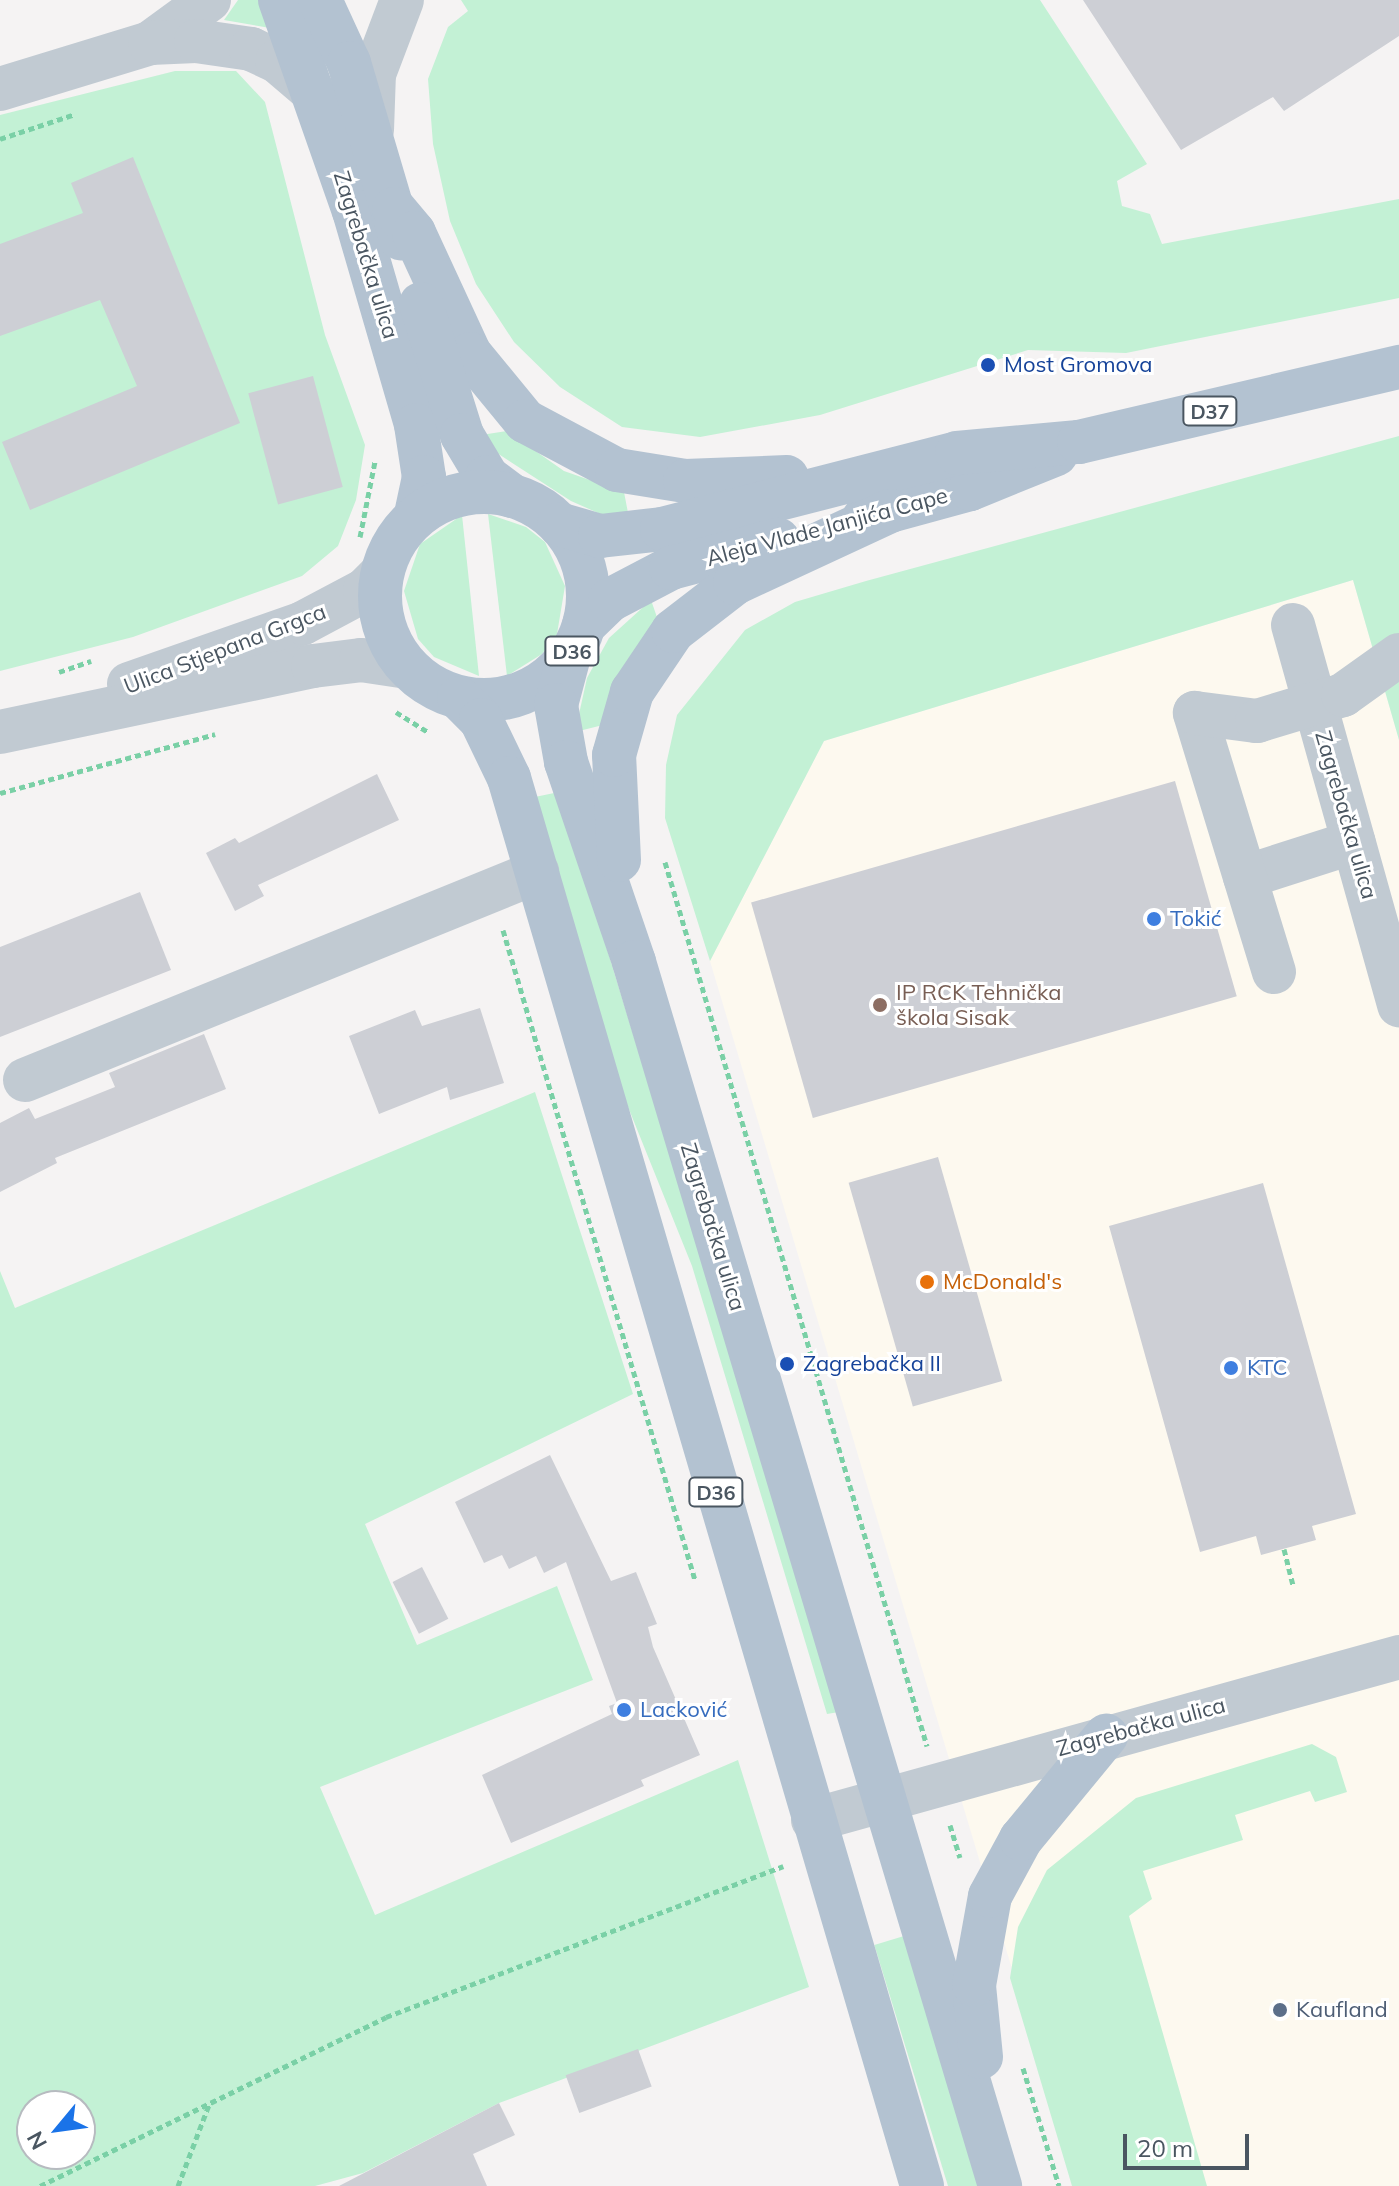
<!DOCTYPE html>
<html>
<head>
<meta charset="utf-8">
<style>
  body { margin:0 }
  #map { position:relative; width:1399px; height:2186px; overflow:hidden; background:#f5f3f3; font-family:Mulish,sans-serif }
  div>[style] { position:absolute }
  .commercial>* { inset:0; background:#fdf9ef }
  .green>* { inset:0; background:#c3f1d5; transform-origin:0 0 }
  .building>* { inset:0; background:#cdcfd5; transform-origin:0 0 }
  .path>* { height:5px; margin-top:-2.5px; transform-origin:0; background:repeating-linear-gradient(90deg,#7ad0a6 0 6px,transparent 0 10px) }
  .minor>* { height:44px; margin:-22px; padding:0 22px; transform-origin:22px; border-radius:22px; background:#c1cad2 }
  .major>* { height:44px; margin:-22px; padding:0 22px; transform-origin:22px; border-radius:22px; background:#b3c2d1 }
  .major>.ring { margin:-22px; padding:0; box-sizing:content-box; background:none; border:44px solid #b3c2d1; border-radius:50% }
  .dots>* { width:22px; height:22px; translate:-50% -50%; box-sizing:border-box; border:4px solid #fff; border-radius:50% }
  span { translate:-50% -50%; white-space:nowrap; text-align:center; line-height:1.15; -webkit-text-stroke:6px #fff; paint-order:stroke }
  .shield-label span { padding:2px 6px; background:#fff; border:2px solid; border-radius:6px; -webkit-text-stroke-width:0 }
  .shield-label { font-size:20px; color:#4a5661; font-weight:700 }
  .street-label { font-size:22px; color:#4a5661 }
  .transit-label { font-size:22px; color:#164399 }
  .left { translate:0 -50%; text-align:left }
  .shop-label { font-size:22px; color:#366cbe }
  .education-label { font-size:22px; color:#785e54 }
  .food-label { font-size:22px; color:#c56008 }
  .service-label { font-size:22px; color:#4e5e75 }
  .north { position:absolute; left:16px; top:2090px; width:80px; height:80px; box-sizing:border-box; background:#fff; border:2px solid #b7bbc0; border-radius:50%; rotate:241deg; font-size:22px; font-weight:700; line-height:32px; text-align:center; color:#4a5661 }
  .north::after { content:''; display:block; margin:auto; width:28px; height:36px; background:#1a73e8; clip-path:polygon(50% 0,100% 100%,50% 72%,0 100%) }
  .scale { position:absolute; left:1123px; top:2134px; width:126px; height:36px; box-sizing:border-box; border:4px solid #4a5661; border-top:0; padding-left:10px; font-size:24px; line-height:28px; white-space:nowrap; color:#4a5661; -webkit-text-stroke:6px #fff; paint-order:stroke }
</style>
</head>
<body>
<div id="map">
  <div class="commercial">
    <div style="clip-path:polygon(1353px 580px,1399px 740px,1399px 2186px,1077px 2186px,710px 961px,824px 741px)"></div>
  </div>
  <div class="green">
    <div style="clip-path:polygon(238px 0,259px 0,270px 28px,224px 20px)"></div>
    <div style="clip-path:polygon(461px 0,1040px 0,1147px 164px,1117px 181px,1122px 206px,1150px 214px,1162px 244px,1399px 199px,1399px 298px,1126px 353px,1028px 350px,820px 415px,700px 437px,622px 427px,560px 387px,514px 342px,476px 284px,450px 221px,433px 144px,428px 79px,448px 27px,468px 11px)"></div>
    <div style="clip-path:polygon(175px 71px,236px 71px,265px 102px,325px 335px,365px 445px,356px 500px,338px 546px,302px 576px,133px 637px,0 671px,0 115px)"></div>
    <div style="clip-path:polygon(507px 431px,564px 471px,624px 492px,629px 518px,605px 516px,571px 501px,497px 453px,481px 435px)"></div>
    <div style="clip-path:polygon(1399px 436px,1399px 740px,1353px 580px,824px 741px,710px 961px,665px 818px,666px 765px,677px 715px,745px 630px,795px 602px,866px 581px)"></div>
    <div style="clip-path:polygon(488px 514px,526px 527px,545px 542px,565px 586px,557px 634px,542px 654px,507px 676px)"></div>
    <div style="clip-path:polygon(462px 515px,479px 676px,434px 657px,418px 639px,404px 591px,420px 544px)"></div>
    <div style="clip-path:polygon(651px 600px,659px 623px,603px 725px,575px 732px,587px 678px,609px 638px)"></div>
    <div style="clip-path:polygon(559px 792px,682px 1194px,839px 1712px,827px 1714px,692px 1266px,614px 1072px,530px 798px)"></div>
    <div style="clip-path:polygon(evenodd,535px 1092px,633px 1394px,365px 1524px,417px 1645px,557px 1586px,593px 1680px,320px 1787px,375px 1915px,738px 1760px,809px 1987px,499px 2103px,363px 2173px,315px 2186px,0 2186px,0 1271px,15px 1308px,535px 1092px,32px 2106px,80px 2106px,80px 2154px,32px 2154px,32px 2106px)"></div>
    <div style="clip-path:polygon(1312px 1744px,1336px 1757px,1347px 1792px,1315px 1802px,1310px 1791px,1235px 1815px,1243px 1840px,1143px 1871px,1152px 1899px,1129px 1916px,1207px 2186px,1072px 2186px,1010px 1978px,1018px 1927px,1047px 1870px,1136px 1798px)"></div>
    <div style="left:904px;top:1936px;width:261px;height:31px;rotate:73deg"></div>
  </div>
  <div class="building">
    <div style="clip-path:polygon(1083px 0,1399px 0,1399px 36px,1284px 111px,1273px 97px,1181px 150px)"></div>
    <div style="clip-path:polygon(133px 157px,240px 423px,30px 510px,2px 442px,137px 386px,100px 300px,0 336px,0 244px,83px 213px,71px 183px)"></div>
    <div style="left:313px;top:376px;width:115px;height:67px;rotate:75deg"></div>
    <div style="clip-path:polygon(377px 774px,399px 820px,258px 885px,264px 896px,235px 911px,206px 853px,235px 838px,239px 843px)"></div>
    <div style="left:1175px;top:781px;width:224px;height:441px;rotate:74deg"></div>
    <div style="clip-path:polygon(140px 892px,171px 970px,0 1037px,0 947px)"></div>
    <div style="clip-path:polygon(480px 1008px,504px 1083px,450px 1100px,447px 1087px,379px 1114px,349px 1036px,415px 1010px,422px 1026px)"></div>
    <div style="clip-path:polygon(204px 1034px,226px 1089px,55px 1158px,57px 1163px,0 1192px,0 1123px,29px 1108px,35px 1119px,115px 1087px,109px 1073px)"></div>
    <div style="left:938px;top:1157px;width:233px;height:93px;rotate:74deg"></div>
    <div style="clip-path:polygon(1263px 1183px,1356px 1514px,1312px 1526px,1316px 1540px,1261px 1555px,1256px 1536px,1200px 1552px,1109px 1226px)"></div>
    <div style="clip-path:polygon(550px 1455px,611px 1581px,636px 1572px,657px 1624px,648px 1627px,653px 1647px,700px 1755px,641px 1780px,644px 1786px,511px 1843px,482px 1775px,612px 1714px,609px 1706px,617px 1703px,566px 1562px,544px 1573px,536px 1556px,509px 1569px,502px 1555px,484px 1563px,455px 1502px)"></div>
    <div style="left:422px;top:1567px;width:58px;height:33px;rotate:63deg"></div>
    <div style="left:638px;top:2049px;width:40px;height:77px;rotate:70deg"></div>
    <div style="clip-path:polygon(499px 2103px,515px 2135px,473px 2154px,487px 2186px,339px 2186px)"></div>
  </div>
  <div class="path">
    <div style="left:0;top:139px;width:79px;rotate:-18.4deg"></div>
    <div style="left:360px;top:537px;width:77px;rotate:-78.8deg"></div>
    <div style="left:59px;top:672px;width:34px;rotate:-19deg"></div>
    <div style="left:396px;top:712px;width:38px;rotate:32deg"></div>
    <div style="left:0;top:793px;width:223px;rotate:-15.3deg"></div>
    <div style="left:665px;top:862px;width:922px;rotate:73.49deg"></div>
    <div style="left:503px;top:930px;width:678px;rotate:73.54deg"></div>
    <div style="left:1284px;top:1549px;width:37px;rotate:76deg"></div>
    <div style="left:950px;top:1825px;width:34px;rotate:73deg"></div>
    <div style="left:1023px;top:2068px;width:123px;rotate:73deg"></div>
    <div style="left:40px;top:2186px;width:385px;rotate:-26deg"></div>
    <div style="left:386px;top:2017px;width:425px;rotate:-20.8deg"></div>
    <div style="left:178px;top:2186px;width:87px;rotate:-69.1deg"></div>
  </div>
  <div class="minor">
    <div style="left:150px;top:43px;width:73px;rotate:-36.1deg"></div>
    <div style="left:0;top:89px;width:157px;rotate:-17deg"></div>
    <div style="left:150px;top:43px;width:46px;rotate:-2.5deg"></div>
    <div style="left:196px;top:41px;width:56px;rotate:8.3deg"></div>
    <div style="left:251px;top:49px;width:29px;rotate:25deg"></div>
    <div style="left:277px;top:61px;width:52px;rotate:40.4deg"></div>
    <div style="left:372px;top:130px;width:56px;rotate:-88deg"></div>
    <div style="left:374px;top:74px;width:79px;rotate:-69.3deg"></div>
    <div style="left:1293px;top:625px;width:395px;rotate:74.4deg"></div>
    <div style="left:129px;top:684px;width:184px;rotate:-19.3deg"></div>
    <div style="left:303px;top:623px;width:70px;rotate:-28deg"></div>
    <div style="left:365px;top:590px;width:23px;rotate:-45deg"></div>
    <div style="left:0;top:732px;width:320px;rotate:-11.9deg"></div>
    <div style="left:313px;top:666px;width:48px;rotate:-7.1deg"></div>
    <div style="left:361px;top:660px;width:47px;rotate:8.7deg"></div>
    <div style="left:1245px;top:877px;width:114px;rotate:-17.8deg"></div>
    <div style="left:1274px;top:972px;width:271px;rotate:-107deg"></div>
    <div style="left:1195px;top:713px;width:63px;rotate:7.4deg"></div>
    <div style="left:1257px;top:721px;width:90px;rotate:-16.8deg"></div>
    <div style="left:1343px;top:695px;width:69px;rotate:-35.5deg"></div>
    <div style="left:25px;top:1080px;width:553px;rotate:-22.11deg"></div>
    <div style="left:813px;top:1820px;width:608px;rotate:-15.54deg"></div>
  </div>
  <div class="major">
    <div style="left:280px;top:0;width:224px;rotate:70.7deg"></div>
    <div style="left:354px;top:211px;width:223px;rotate:73.8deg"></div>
    <div style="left:416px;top:425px;width:53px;rotate:81.3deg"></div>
    <div style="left:424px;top:477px;width:40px;rotate:102deg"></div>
    <div style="left:320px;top:0;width:69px;rotate:65.3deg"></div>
    <div style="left:349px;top:63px;width:183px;rotate:73.5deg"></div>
    <div style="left:394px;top:209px;width:31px;rotate:50deg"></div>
    <div style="left:414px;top:233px;width:133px;rotate:65.2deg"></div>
    <div style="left:470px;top:354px;width:87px;rotate:50.6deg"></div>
    <div style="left:525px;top:421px;width:104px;rotate:28deg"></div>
    <div style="left:617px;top:470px;width:69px;rotate:9.2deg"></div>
    <div style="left:685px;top:481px;width:102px;rotate:-2.2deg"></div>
    <div style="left:421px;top:304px;width:137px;rotate:72.6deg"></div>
    <div style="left:462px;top:435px;width:49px;rotate:59.2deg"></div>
    <div style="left:487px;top:477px;width:31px;rotate:37deg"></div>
    <div class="ring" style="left:380px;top:492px;width:164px;height:164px"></div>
    <div style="left:864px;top:518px;width:110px;rotate:-15.3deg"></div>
    <div style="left:970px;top:489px;width:93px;rotate:-22.1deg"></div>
    <div style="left:559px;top:524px;width:43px;rotate:16.3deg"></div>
    <div style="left:600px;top:536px;width:62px;rotate:-6.4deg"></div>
    <div style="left:662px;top:529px;width:305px;rotate:-14.4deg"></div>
    <div style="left:957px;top:453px;width:122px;rotate:-5.2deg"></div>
    <div style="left:1079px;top:442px;width:329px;rotate:-13.2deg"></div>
    <div style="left:584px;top:625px;width:36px;rotate:-44deg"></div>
    <div style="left:610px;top:600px;width:69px;rotate:-27.7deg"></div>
    <div style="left:671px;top:568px;width:111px;rotate:-14.7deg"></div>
    <div style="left:569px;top:656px;width:51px;rotate:104.9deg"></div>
    <div style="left:556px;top:705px;width:58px;rotate:80deg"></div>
    <div style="left:566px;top:762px;width:211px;rotate:71.2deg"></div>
    <div style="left:634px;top:962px;width:1278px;rotate:73.35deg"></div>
    <div style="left:459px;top:698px;width:31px;rotate:45deg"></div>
    <div style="left:481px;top:720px;width:64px;rotate:64.2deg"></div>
    <div style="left:509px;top:778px;width:1467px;rotate:73.65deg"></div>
    <div style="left:619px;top:860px;width:105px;rotate:-92.7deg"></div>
    <div style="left:614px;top:755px;width:66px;rotate:-74.1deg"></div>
    <div style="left:632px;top:692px;width:73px;rotate:-56.1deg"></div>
    <div style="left:673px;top:631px;width:78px;rotate:-37.7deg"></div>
    <div style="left:735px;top:583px;width:171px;rotate:-24.9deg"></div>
    <div style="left:981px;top:2057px;width:72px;rotate:-95.6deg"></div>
    <div style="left:974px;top:1985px;width:90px;rotate:-79.8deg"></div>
    <div style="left:990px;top:1896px;width:65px;rotate:-61.5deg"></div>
    <div style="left:1021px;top:1839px;width:134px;rotate:-50.5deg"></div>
  </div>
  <div class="dots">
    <div style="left:988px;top:365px;background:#1a4fb4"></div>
    <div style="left:1154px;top:919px;background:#3f7fe0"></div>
    <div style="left:880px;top:1005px;background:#8d6e63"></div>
    <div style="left:927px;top:1282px;background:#e8710a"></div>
    <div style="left:787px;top:1364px;background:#1a4fb4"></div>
    <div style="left:1231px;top:1368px;background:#3f7fe0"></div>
    <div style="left:624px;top:1710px;background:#3f7fe0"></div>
    <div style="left:1280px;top:2010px;background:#5c6f8a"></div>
  </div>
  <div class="shield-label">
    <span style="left:1210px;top:411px">D37</span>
    <span style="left:572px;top:651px">D36</span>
    <span style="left:716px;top:1492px">D36</span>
  </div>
  <div class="street-label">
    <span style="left:366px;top:255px;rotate:73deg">Zagrebačka ulica</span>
    <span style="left:827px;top:527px;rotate:-15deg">Aleja Vlade Janjića Cape</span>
    <span style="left:225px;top:649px;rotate:-21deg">Ulica Stjepana Grgca</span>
    <span style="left:1346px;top:815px;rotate:74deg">Zagrebačka ulica</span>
    <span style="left:713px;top:1227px;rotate:73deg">Zagrebačka ulica</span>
    <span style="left:1141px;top:1727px;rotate:-15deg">Zagrebačka ulica</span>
  </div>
  <div class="transit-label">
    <span class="left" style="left:1004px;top:365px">Most Gromova</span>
    <span class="left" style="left:803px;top:1364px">Zagrebačka II</span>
  </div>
  <div class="shop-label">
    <span class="left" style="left:1170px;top:919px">Tokić</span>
    <span class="left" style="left:1247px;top:1368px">KTC</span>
    <span class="left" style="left:640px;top:1710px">Lacković</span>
  </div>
  <div class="education-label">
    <span class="left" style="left:896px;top:1005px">IP RCK Tehnička<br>škola Sisak</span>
  </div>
  <div class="food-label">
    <span class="left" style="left:943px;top:1282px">McDonald's</span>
  </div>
  <div class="service-label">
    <span class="left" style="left:1296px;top:2010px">Kaufland</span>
  </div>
  <div class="north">N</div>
  <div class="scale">20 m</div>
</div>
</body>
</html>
